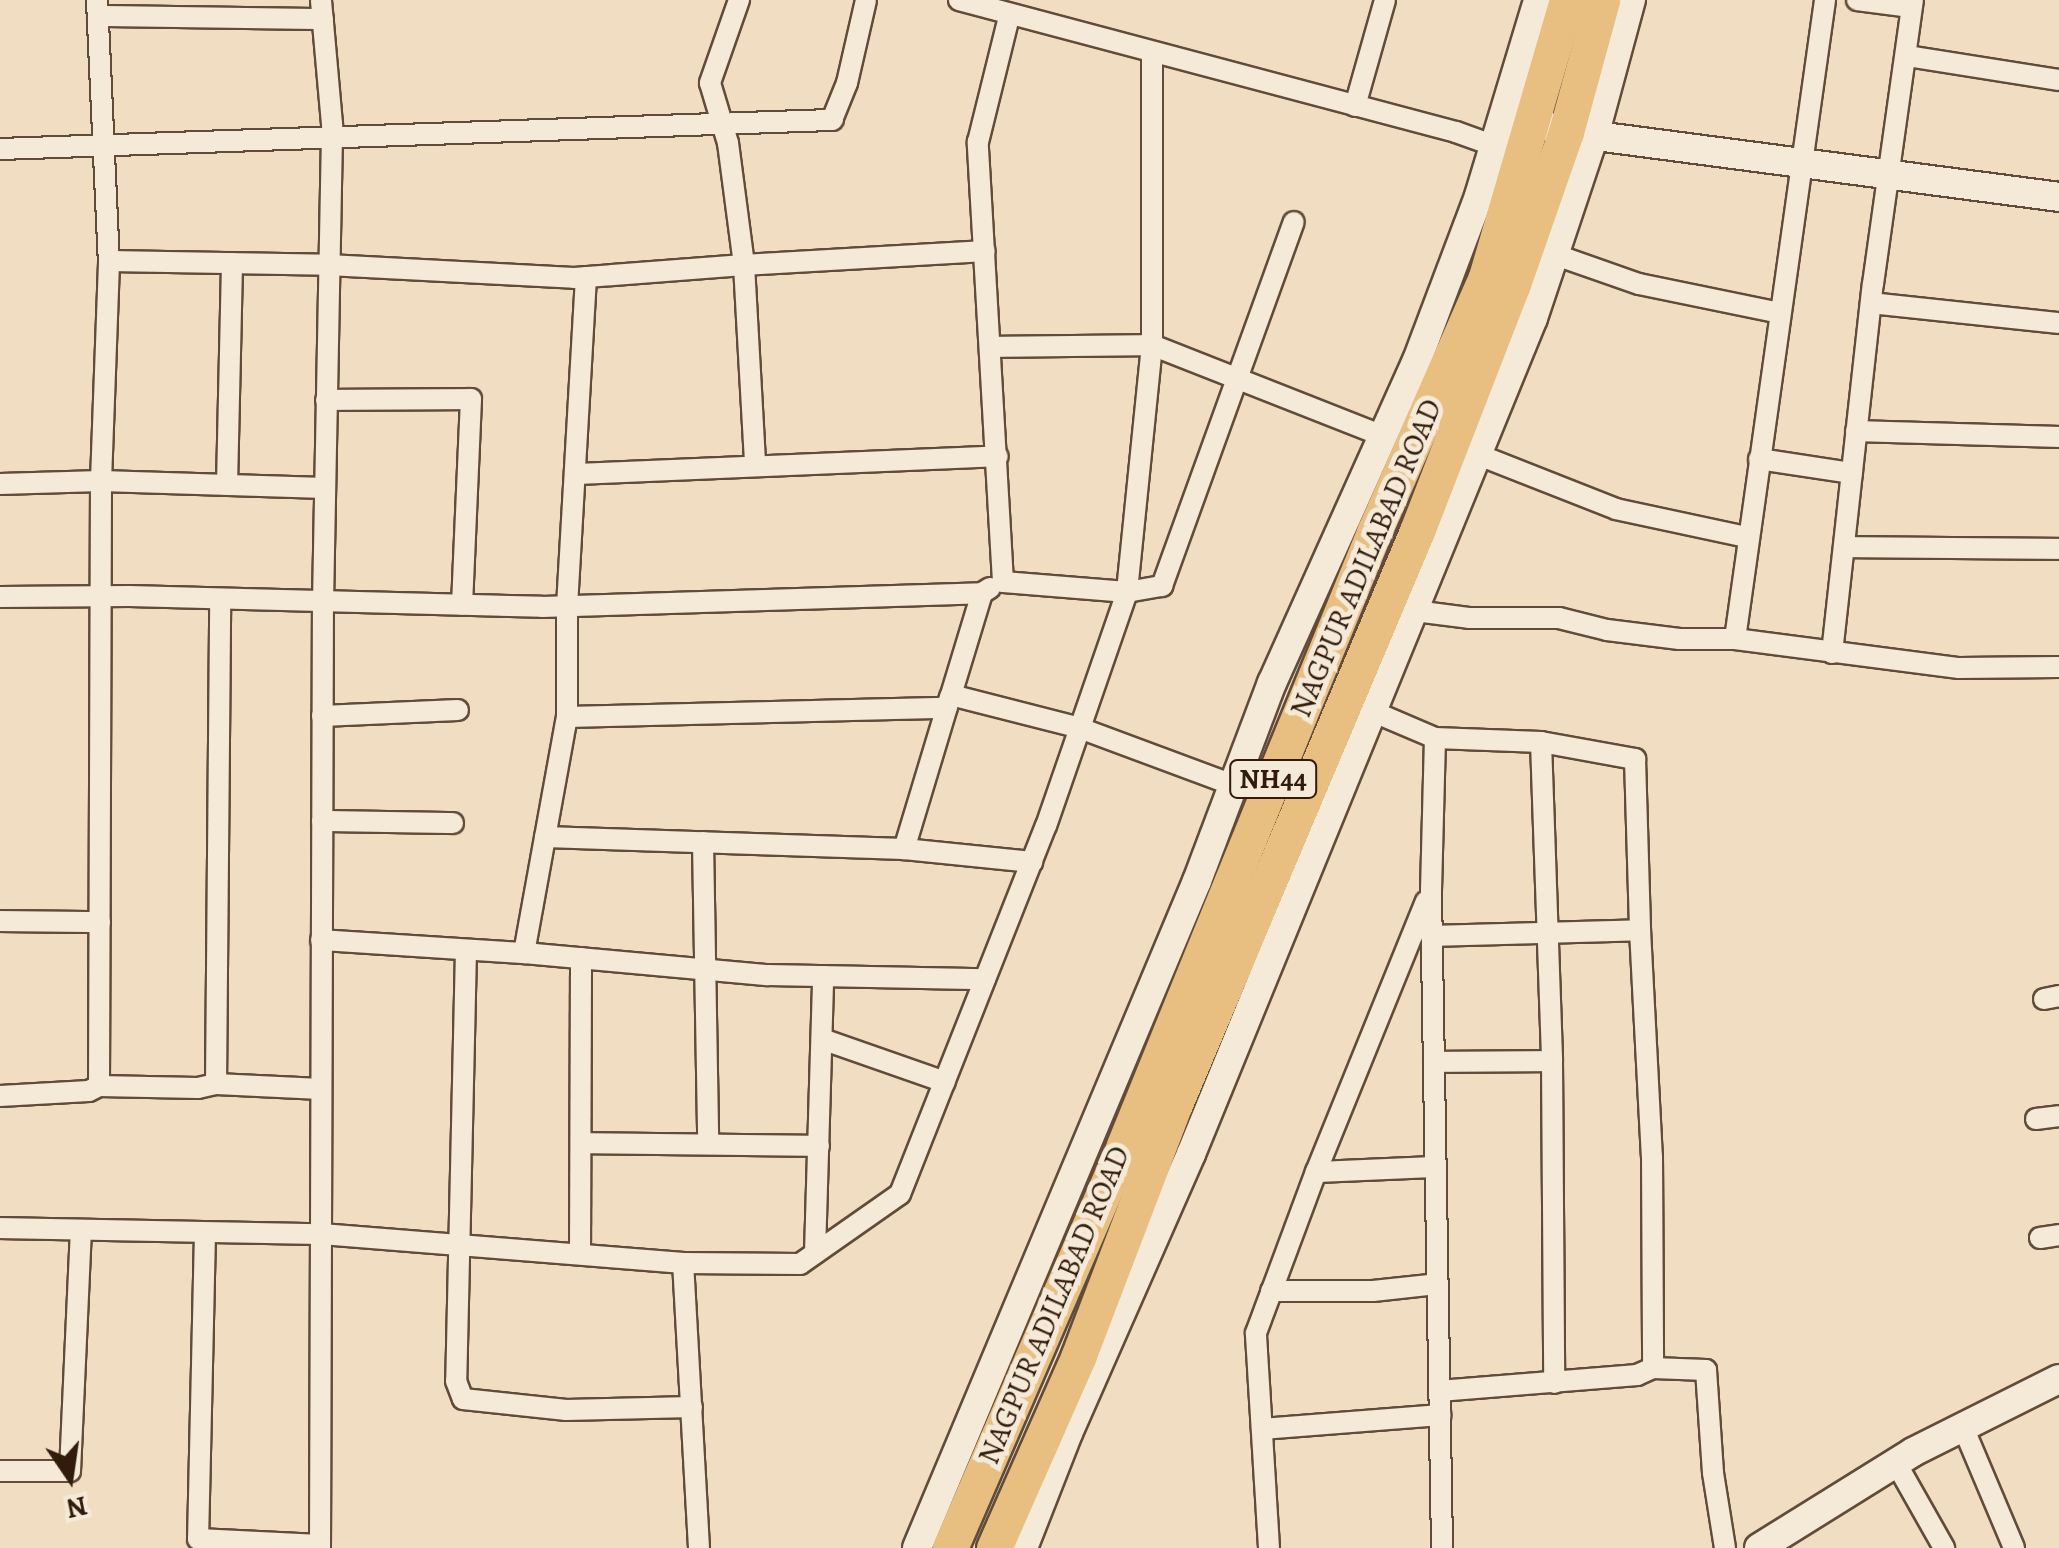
<!DOCTYPE html>
<html>
<head>
<meta charset="utf-8">
<style>
  body { margin:0 }
  #map { position:relative; width:2059px; height:1548px; overflow:hidden; background:#f0ddc2; font-family:Alegreya,serif }
  div>[style] { position:absolute }
  .roads { filter:drop-shadow(2px 0 #614c39) drop-shadow(-2px 0 #614c39) drop-shadow(0 2px #614c39) drop-shadow(0 -2px #614c39) }
  .street>* { height:20px; margin:-10px; padding:0 10px; transform-origin:10px; border-radius:10px; background:#f5e9d7 }
  .secondary>* { height:28px; margin:-14px; padding:0 14px; transform-origin:14px; border-radius:14px; background:#f5e9d7 }
  .highway>* { height:35px; margin:-17.5px; padding:0 17.5px; transform-origin:17.5px; border-radius:17.5px; background:#e8be81 }
  span { translate:-50% -50%; white-space:nowrap; text-align:center; line-height:1.15; -webkit-text-stroke:10px #f5e9d7; paint-order:stroke }
  .shield-label span { padding:2px 8px; background:#f5e9d7; border:2px solid; border-radius:8px; -webkit-text-stroke-width:0 }
  .shield-label { font-size:28px; color:#311b0b; font-weight:700 }
  .street-label { font-size:30px; color:#311b0b }
  .north { position:absolute; left:20px; top:1428px; width:100px; height:100px; -webkit-text-stroke:8px #f5e9d7; paint-order:stroke; rotate:167deg; font-size:28px; font-weight:700; line-height:40px; text-align:center; color:#311b0b }
  .north::after { content:''; display:block; margin:auto; width:35px; height:45px; background:#311b0b; clip-path:polygon(50% 0,100% 100%,50% 72%,0 100%) }
</style>
</head>
<body>
<div id="map">
  <div class="roads">
    <div class="street">
      <div style="left:97px;top:0;width:261px;rotate:87.4deg"></div>
      <div style="left:739px;top:0;width:88px;rotate:109.3deg"></div>
      <div style="left:710px;top:83px;width:63px;rotate:73.3deg"></div>
      <div style="left:728px;top:143px;width:123px;rotate:82.5deg"></div>
      <div style="left:744px;top:265px;width:241px;rotate:-3.3deg"></div>
      <div style="left:959px;top:0;width:514px;rotate:14.87deg"></div>
      <div style="left:1456px;top:132px;width:41px;rotate:19.7deg"></div>
      <div style="left:1857px;top:0;width:54px;rotate:7.4deg"></div>
      <div style="left:98px;top:16px;width:225px;rotate:0.8deg"></div>
      <div style="left:1152px;top:54px;width:291px;rotate:90deg"></div>
      <div style="left:1152px;top:345px;width:248px;rotate:95.8deg"></div>
      <div style="left:1127px;top:592px;width:36px;rotate:-10deg"></div>
      <div style="left:1162px;top:586px;width:387px;rotate:-70.1deg"></div>
      <div style="left:1907px;top:56px;width:154px;rotate:9deg"></div>
      <div style="left:1355px;top:106px;width:110px;rotate:-74.2deg"></div>
      <div style="left:0;top:149px;width:833px;rotate:-2deg"></div>
      <div style="left:832px;top:120px;width:40px;rotate:-68deg"></div>
      <div style="left:847px;top:83px;width:85px;rotate:-77.1deg"></div>
      <div style="left:1556px;top:255px;width:88px;rotate:19.3deg"></div>
      <div style="left:1639px;top:284px;width:144px;rotate:11.6deg"></div>
      <div style="left:586px;top:277px;width:330px;rotate:93.3deg"></div>
      <div style="left:567px;top:606px;width:111px;rotate:90deg"></div>
      <div style="left:567px;top:717px;width:380px;rotate:-1.4deg"></div>
      <div style="left:1871px;top:303px;width:189px;rotate:6.1deg"></div>
      <div style="left:992px;top:347px;width:160px;rotate:-0.7deg"></div>
      <div style="left:1152px;top:345px;width:248px;rotate:21.5deg"></div>
      <div style="left:326px;top:400px;width:145px;rotate:-0.4deg"></div>
      <div style="left:471px;top:399px;width:206px;rotate:92.5deg"></div>
      <div style="left:1856px;top:431px;width:203px;rotate:1.7deg"></div>
      <div style="left:1479px;top:455px;width:147px;rotate:21.5deg"></div>
      <div style="left:1616px;top:509px;width:134px;rotate:12.1deg"></div>
      <div style="left:1759px;top:459px;width:94px;rotate:8.6deg"></div>
      <div style="left:575px;top:474px;width:423px;rotate:-2.4deg"></div>
      <div style="left:0;top:484px;width:101px;rotate:-1.7deg"></div>
      <div style="left:101px;top:481px;width:224px;rotate:1.8deg"></div>
      <div style="left:227px;top:485px;width:222px;rotate:-88.7deg"></div>
      <div style="left:1844px;top:547px;width:215px;rotate:0.5deg"></div>
      <div style="left:990px;top:588px;width:9px;rotate:148deg"></div>
      <div style="left:982px;top:593px;width:107px;rotate:106.9deg"></div>
      <div style="left:951px;top:695px;width:133px;rotate:14.3deg"></div>
      <div style="left:1080px;top:728px;width:163px;rotate:20.4deg"></div>
      <div style="left:0;top:597px;width:129px;rotate:-0.4deg"></div>
      <div style="left:129px;top:596px;width:413px;rotate:1.5deg"></div>
      <div style="left:542px;top:607px;width:440px;rotate:-1.8deg"></div>
      <div style="left:1415px;top:611px;width:54px;rotate:7.4deg"></div>
      <div style="left:1469px;top:618px;width:90px"></div>
      <div style="left:1559px;top:618px;width:49px;rotate:14deg"></div>
      <div style="left:1607px;top:630px;width:73px;rotate:7.1deg"></div>
      <div style="left:1679px;top:639px;width:56px"></div>
      <div style="left:1735px;top:639px;width:226px;rotate:7.4deg"></div>
      <div style="left:1959px;top:668px;width:100px;rotate:-0.6deg"></div>
      <div style="left:1735px;top:639px;width:645px;rotate:-81.98deg"></div>
      <div style="left:1832px;top:653px;width:371px;rotate:-83.7deg"></div>
      <div style="left:1873px;top:284px;width:287px;rotate:-82deg"></div>
      <div style="left:950px;top:697px;width:159px;rotate:106.8deg"></div>
      <div style="left:904px;top:849px;width:129px;rotate:5.8deg"></div>
      <div style="left:1374px;top:712px;width:66px;rotate:23.1deg"></div>
      <div style="left:1435px;top:738px;width:153px;rotate:91.5deg"></div>
      <div style="left:1431px;top:891px;width:657px;rotate:89.04deg"></div>
      <div style="left:322px;top:716px;width:136px;rotate:-2.5deg"></div>
      <div style="left:1435px;top:738px;width:106px;rotate:2.2deg"></div>
      <div style="left:1541px;top:742px;width:96px;rotate:10.3deg"></div>
      <div style="left:1635px;top:759px;width:171px;rotate:88.3deg"></div>
      <div style="left:1541px;top:742px;width:319px;rotate:88deg"></div>
      <div style="left:1552px;top:1061px;width:322px;rotate:89.6deg"></div>
      <div style="left:322px;top:821px;width:131px;rotate:0.9deg"></div>
      <div style="left:545px;top:837px;width:359px;rotate:1.9deg"></div>
      <div style="left:703px;top:842px;width:300px;rotate:89deg"></div>
      <div style="left:0;top:921px;width:100px;rotate:0.6deg"></div>
      <div style="left:1431px;top:936px;width:209px;rotate:-1.6deg"></div>
      <div style="left:1640px;top:930px;width:226px;rotate:87deg"></div>
      <div style="left:1652px;top:1156px;width:212px;rotate:89.7deg"></div>
      <div style="left:321px;top:940px;width:203px;rotate:3.7deg"></div>
      <div style="left:524px;top:953px;width:240px;rotate:-79.7deg"></div>
      <div style="left:466px;top:950px;width:431px;rotate:91.3deg"></div>
      <div style="left:456px;top:1381px;width:19px;rotate:69deg"></div>
      <div style="left:463px;top:1399px;width:104px;rotate:6.1deg"></div>
      <div style="left:566px;top:1410px;width:126px;rotate:-1.4deg"></div>
      <div style="left:524px;top:953px;width:245px;rotate:5.2deg"></div>
      <div style="left:768px;top:975px;width:217px;rotate:1.1deg"></div>
      <div style="left:2044px;top:999px;width:15px;rotate:-11deg"></div>
      <div style="left:822px;top:1039px;width:130px;rotate:19.3deg"></div>
      <div style="left:1434px;top:1062px;width:118px;rotate:-0.5deg"></div>
      <div style="left:216px;top:1084px;width:485px;rotate:-89.5deg"></div>
      <div style="left:99px;top:1086px;width:605px;rotate:-89.81deg"></div>
      <div style="left:101px;top:481px;width:220px;rotate:-87.9deg"></div>
      <div style="left:109px;top:261px;width:219px;rotate:1deg"></div>
      <div style="left:328px;top:265px;width:246px;rotate:3deg"></div>
      <div style="left:574px;top:278px;width:170px;rotate:-4.4deg"></div>
      <div style="left:744px;top:265px;width:198px;rotate:86.8deg"></div>
      <div style="left:0;top:1096px;width:89px;rotate:-3.2deg"></div>
      <div style="left:89px;top:1091px;width:11px;rotate:-27deg"></div>
      <div style="left:99px;top:1086px;width:99px;rotate:1.2deg"></div>
      <div style="left:198px;top:1088px;width:18px;rotate:-13deg"></div>
      <div style="left:216px;top:1084px;width:105px;rotate:2.7deg"></div>
      <div style="left:2036px;top:1119px;width:23px;rotate:-7deg"></div>
      <div style="left:581px;top:1143px;width:238px;rotate:0.7deg"></div>
      <div style="left:1316px;top:1172px;width:292px;rotate:-67.9deg"></div>
      <div style="left:0;top:1228px;width:322px;rotate:1.1deg"></div>
      <div style="left:322px;top:1234px;width:362px;rotate:4.6deg"></div>
      <div style="left:205px;top:1233px;width:306px;rotate:91.3deg"></div>
      <div style="left:198px;top:1539px;width:122px;rotate:2.8deg"></div>
      <div style="left:2040px;top:1238px;width:19px;rotate:-9deg"></div>
      <div style="left:815px;top:1253px;width:277px;rotate:-88.3deg"></div>
      <div style="left:580px;top:1254px;width:296px;rotate:-89.8deg"></div>
      <div style="left:1271px;top:1291px;width:102px"></div>
      <div style="left:1373px;top:1291px;width:64px;rotate:-6.2deg"></div>
      <div style="left:1439px;top:1391px;width:199px;rotate:-4.6deg"></div>
      <div style="left:1637px;top:1375px;width:17px;rotate:-24deg"></div>
      <div style="left:1653px;top:1368px;width:53px;rotate:2.2deg"></div>
      <div style="left:1706px;top:1370px;width:103px;rotate:86.1deg"></div>
      <div style="left:1713px;top:1473px;width:76px;rotate:80.9deg"></div>
      <div style="left:1963px;top:1427px;width:131px;rotate:67.1deg"></div>
      <div style="left:1262px;top:1429px;width:179px;rotate:-4.5deg"></div>
      <div style="left:1896px;top:1463px;width:98px;rotate:60.5deg"></div>
      <div style="left:0;top:1471px;width:70px"></div>
      <div style="left:70px;top:1471px;width:241px;rotate:-87.4deg"></div>
      <div style="left:320px;top:1548px;width:945px;rotate:-89.82deg"></div>
      <div style="left:323px;top:603px;width:479px;rotate:-88.9deg"></div>
      <div style="left:332px;top:124px;width:124px;rotate:-95.1deg"></div>
      <div style="left:699px;top:1548px;width:285px;rotate:-93.2deg"></div>
      <div style="left:683px;top:1263px;width:117px;rotate:0.5deg"></div>
      <div style="left:800px;top:1264px;width:122px;rotate:-35deg"></div>
      <div style="left:900px;top:1194px;width:396px;rotate:-68.4deg"></div>
      <div style="left:1046px;top:826px;width:248px;rotate:-70.9deg"></div>
      <div style="left:1127px;top:592px;width:124px;rotate:-175.4deg"></div>
      <div style="left:1003px;top:582px;width:441px;rotate:-93.3deg"></div>
      <div style="left:978px;top:142px;width:129px;rotate:-76.1deg"></div>
      <div style="left:1269px;top:1548px;width:215px;rotate:-93.5deg"></div>
      <div style="left:1256px;top:1333px;width:172px;rotate:-69.6deg"></div>
      <div style="left:1316px;top:1172px;width:119px;rotate:-2.4deg"></div>
    </div>
    <div class="secondary">
      <div style="left:1512px;top:115px;width:57px;rotate:17.5deg"></div>
      <div style="left:1566px;top:132px;width:497px;rotate:7.5deg"></div>
      <div style="left:917px;top:1548px;width:723px;rotate:-67.23deg"></div>
      <div style="left:1197px;top:881px;width:212px;rotate:-69.3deg"></div>
      <div style="left:1272px;top:683px;width:351px;rotate:-65.8deg"></div>
      <div style="left:1416px;top:363px;width:178px;rotate:-69.3deg"></div>
      <div style="left:1479px;top:196px;width:205px;rotate:-73.2deg"></div>
      <div style="left:1023px;top:1548px;width:123px;rotate:-68.6deg"></div>
      <div style="left:1068px;top:1433px;width:305px;rotate:-66.2deg"></div>
      <div style="left:1191px;top:1154px;width:903px;rotate:-67.75deg"></div>
      <div style="left:1533px;top:318px;width:192px;rotate:-71.5deg"></div>
      <div style="left:1594px;top:136px;width:141px;rotate:-74.8deg"></div>
      <div style="left:1759px;top:1548px;width:181px;rotate:-31.9deg"></div>
      <div style="left:1913px;top:1452px;width:163px;rotate:-26.6deg"></div>
    </div>
    <div class="highway">
      <div style="left:950px;top:1548px;width:439px;rotate:-66.6deg"></div>
      <div style="left:1124px;top:1145px;width:664px;rotate:-67.8deg"></div>
      <div style="left:1375px;top:530px;width:276px;rotate:-66.3deg"></div>
      <div style="left:1486px;top:277px;width:289px;rotate:-73.7deg"></div>
      <div style="left:994px;top:1548px;width:211px;rotate:-66.2deg"></div>
      <div style="left:1079px;top:1355px;width:269px;rotate:-69.1deg"></div>
      <div style="left:1175px;top:1104px;width:622px;rotate:-67.1deg"></div>
      <div style="left:1417px;top:531px;width:265px;rotate:-68.8deg"></div>
      <div style="left:1513px;top:284px;width:161px;rotate:-70.8deg"></div>
      <div style="left:1566px;top:132px;width:137px;rotate:-74.7deg"></div>
    </div>
  </div>
  <div class="shield-label">
    <span style="left:1273px;top:779px">NH44</span>
  </div>
  <div class="street-label">
    <span style="left:1366px;top:558px;rotate:-67deg">NAGPUR ADILABAD ROAD</span>
    <span style="left:1054px;top:1305px;rotate:-67deg">NAGPUR ADILABAD ROAD</span>
  </div>
  <div class="north">N</div>
</div>
</body>
</html>
